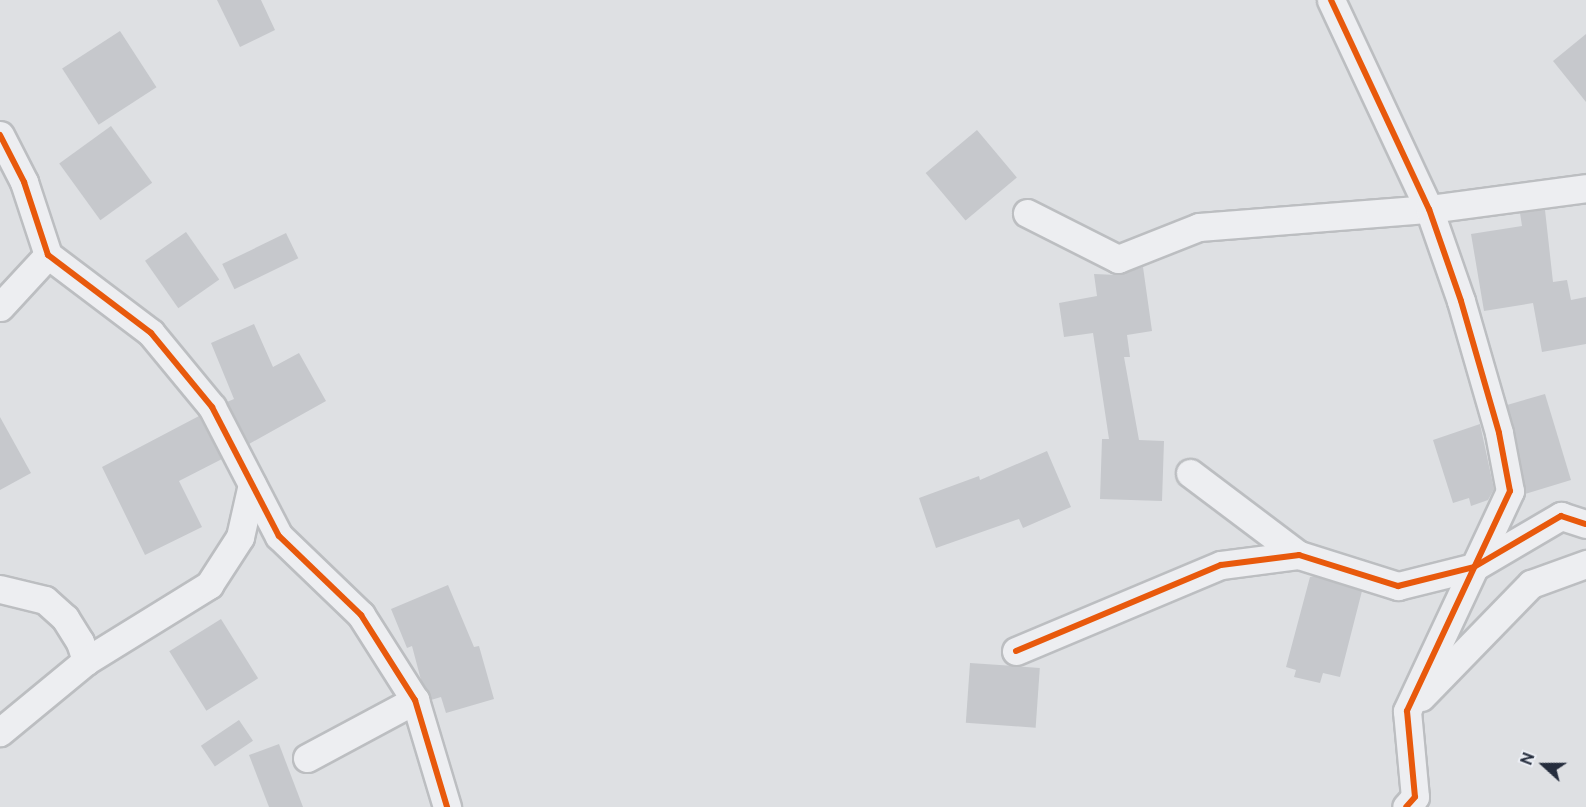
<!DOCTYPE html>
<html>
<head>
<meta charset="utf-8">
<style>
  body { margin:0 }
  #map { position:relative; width:1586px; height:807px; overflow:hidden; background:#dee0e3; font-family:Ubuntu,sans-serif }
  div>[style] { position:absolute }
  .building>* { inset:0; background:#c6c8cc; transform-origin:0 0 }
  .roads { filter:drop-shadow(2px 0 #bcbec1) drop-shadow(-2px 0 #bcbec1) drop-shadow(0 2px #bcbec1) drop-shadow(0 -2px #bcbec1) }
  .street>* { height:27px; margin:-13.5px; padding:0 13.5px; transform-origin:13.5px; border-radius:13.5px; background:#edeef1 }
  .cycleway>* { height:6px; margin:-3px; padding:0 3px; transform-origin:3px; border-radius:3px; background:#e8590c }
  span { translate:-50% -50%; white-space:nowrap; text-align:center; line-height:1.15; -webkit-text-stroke:6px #ebeef4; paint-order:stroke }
  .north { position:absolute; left:1514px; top:735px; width:60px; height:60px; -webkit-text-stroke:4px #ebeef4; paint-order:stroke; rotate:291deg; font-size:16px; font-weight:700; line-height:24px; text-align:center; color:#252d3d }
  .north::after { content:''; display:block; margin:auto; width:21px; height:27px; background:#252d3d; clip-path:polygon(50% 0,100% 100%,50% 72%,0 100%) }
</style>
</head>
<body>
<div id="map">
  <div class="building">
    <div style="clip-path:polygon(217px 0,261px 0,275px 30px,240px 47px)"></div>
    <div style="left:120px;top:31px;width:67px;height:69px;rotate:57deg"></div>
    <div style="clip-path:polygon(1586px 34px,1586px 102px,1553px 61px)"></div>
    <div style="left:111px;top:126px;width:70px;height:64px;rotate:54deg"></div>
    <div style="left:977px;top:130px;width:62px;height:67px;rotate:50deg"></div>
    <div style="clip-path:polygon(1545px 210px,1553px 282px,1567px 280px,1571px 300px,1586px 297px,1586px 344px,1542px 352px,1533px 303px,1484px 311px,1471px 234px,1522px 226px,1520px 213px)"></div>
    <div style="left:186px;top:232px;width:58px;height:50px;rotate:55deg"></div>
    <div style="left:286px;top:233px;width:28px;height:71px;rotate:64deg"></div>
    <div style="clip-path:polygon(1143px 267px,1152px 331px,1127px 335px,1130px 357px,1124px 357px,1139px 440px,1164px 441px,1162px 501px,1100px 499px,1102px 439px,1109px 439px,1093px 333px,1064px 337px,1059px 303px,1097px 296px,1094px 274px,1118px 275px)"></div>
    <div style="clip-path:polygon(254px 324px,273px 367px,299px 353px,326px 401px,249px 444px,227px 402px,234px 399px,211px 343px)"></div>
    <div style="clip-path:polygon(1545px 394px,1571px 480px,1525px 494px,1507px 405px)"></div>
    <div style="clip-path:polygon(199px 416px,222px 459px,179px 481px,202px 527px,145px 555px,102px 467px)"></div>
    <div style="clip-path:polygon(0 417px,31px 473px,0 490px)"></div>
    <div style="clip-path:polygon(1480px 424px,1494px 489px,1488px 500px,1471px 506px,1469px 498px,1453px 503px,1433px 440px)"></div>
    <div style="clip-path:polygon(1047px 451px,1071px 507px,1023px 528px,1019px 519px,936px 548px,919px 498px,979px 476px,980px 480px)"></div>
    <div style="clip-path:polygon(1315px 576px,1362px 591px,1340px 677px,1323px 673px,1320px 683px,1294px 677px,1296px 670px,1286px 667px,1310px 577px)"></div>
    <div style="clip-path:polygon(448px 585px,474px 647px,479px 646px,494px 699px,446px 713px,441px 697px,431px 700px,421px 680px,412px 646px,407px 648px,391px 609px)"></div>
    <div style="left:221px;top:619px;width:70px;height:61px;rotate:58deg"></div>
    <div style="left:970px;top:663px;width:70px;height:60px;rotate:4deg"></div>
    <div style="left:239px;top:720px;width:25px;height:46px;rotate:56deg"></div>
    <div style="clip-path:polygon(279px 744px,303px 807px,269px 807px,249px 755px)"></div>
  </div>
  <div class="roads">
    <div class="street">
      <div style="left:1331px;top:0;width:231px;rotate:64.9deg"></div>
      <div style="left:1429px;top:209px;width:97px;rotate:70.8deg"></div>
      <div style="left:1461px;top:301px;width:137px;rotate:73.9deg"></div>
      <div style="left:1499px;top:433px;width:59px;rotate:79.3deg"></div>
      <div style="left:1510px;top:491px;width:243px;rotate:115.1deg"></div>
      <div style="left:1407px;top:711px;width:86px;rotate:84.7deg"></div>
      <div style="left:1415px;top:797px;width:13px;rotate:132deg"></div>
      <div style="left:0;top:135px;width:53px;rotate:62.9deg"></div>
      <div style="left:24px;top:182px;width:77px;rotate:71.8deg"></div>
      <div style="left:48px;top:255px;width:129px;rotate:37.1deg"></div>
      <div style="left:151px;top:333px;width:96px;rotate:50.5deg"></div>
      <div style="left:212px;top:407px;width:145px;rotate:62.6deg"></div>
      <div style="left:279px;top:536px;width:114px;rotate:43.9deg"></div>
      <div style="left:361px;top:615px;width:101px;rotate:57.6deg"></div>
      <div style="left:415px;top:700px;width:112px;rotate:73.3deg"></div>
      <div style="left:1027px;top:213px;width:102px;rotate:26.8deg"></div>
      <div style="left:1118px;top:259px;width:87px;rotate:-21.6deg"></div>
      <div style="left:1199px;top:227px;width:231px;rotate:-4.5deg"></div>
      <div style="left:1429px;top:209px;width:158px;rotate:-7.6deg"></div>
      <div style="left:0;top:307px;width:71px;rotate:-47.3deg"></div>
      <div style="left:1190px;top:473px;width:136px;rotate:37deg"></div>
      <div style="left:0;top:589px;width:46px;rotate:13.7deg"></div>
      <div style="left:45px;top:600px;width:27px;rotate:42deg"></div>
      <div style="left:65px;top:618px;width:28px;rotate:58deg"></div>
      <div style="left:80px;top:642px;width:20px;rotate:72deg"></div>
      <div style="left:86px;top:661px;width:112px;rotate:140.5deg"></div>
      <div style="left:1016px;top:651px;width:222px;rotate:-22.8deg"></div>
      <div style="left:1221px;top:565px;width:79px;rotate:-7.3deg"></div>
      <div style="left:1299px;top:555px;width:104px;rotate:17.4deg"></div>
      <div style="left:1398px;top:586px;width:78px;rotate:-14deg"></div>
      <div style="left:1474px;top:567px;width:101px;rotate:-30.4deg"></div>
      <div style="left:1561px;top:516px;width:26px;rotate:18deg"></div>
      <div style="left:86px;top:661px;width:145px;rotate:-31.7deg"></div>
      <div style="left:209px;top:585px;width:57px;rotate:-57.1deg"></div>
      <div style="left:240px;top:537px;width:54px;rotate:-77.2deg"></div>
      <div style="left:1421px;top:697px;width:158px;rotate:-45.8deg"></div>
      <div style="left:1531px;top:584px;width:59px;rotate:-20deg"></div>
      <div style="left:307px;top:758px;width:123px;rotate:-28.2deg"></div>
    </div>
  </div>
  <div class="cycleway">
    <div style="left:1331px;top:0;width:231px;rotate:64.9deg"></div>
    <div style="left:1429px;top:209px;width:97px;rotate:70.8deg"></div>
    <div style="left:1461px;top:301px;width:137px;rotate:73.9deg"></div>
    <div style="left:1499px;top:433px;width:59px;rotate:79.3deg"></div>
    <div style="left:1510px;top:491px;width:243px;rotate:115.1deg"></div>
    <div style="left:1407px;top:711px;width:86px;rotate:84.7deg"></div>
    <div style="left:1415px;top:797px;width:13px;rotate:132deg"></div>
    <div style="left:0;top:135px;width:53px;rotate:62.9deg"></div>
    <div style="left:24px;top:182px;width:77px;rotate:71.8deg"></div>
    <div style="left:48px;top:255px;width:129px;rotate:37.1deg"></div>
    <div style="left:151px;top:333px;width:96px;rotate:50.5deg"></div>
    <div style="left:212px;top:407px;width:145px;rotate:62.6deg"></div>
    <div style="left:279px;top:536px;width:114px;rotate:43.9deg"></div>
    <div style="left:361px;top:615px;width:101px;rotate:57.6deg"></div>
    <div style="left:415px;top:700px;width:112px;rotate:73.3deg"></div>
    <div style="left:1016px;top:651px;width:222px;rotate:-22.8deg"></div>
    <div style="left:1221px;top:565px;width:79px;rotate:-7.3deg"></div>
    <div style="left:1299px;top:555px;width:104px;rotate:17.4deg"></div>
    <div style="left:1398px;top:586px;width:78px;rotate:-14deg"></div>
    <div style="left:1474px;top:567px;width:101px;rotate:-30.4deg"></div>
    <div style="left:1561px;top:516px;width:26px;rotate:18deg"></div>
  </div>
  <div class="north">N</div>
</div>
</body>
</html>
